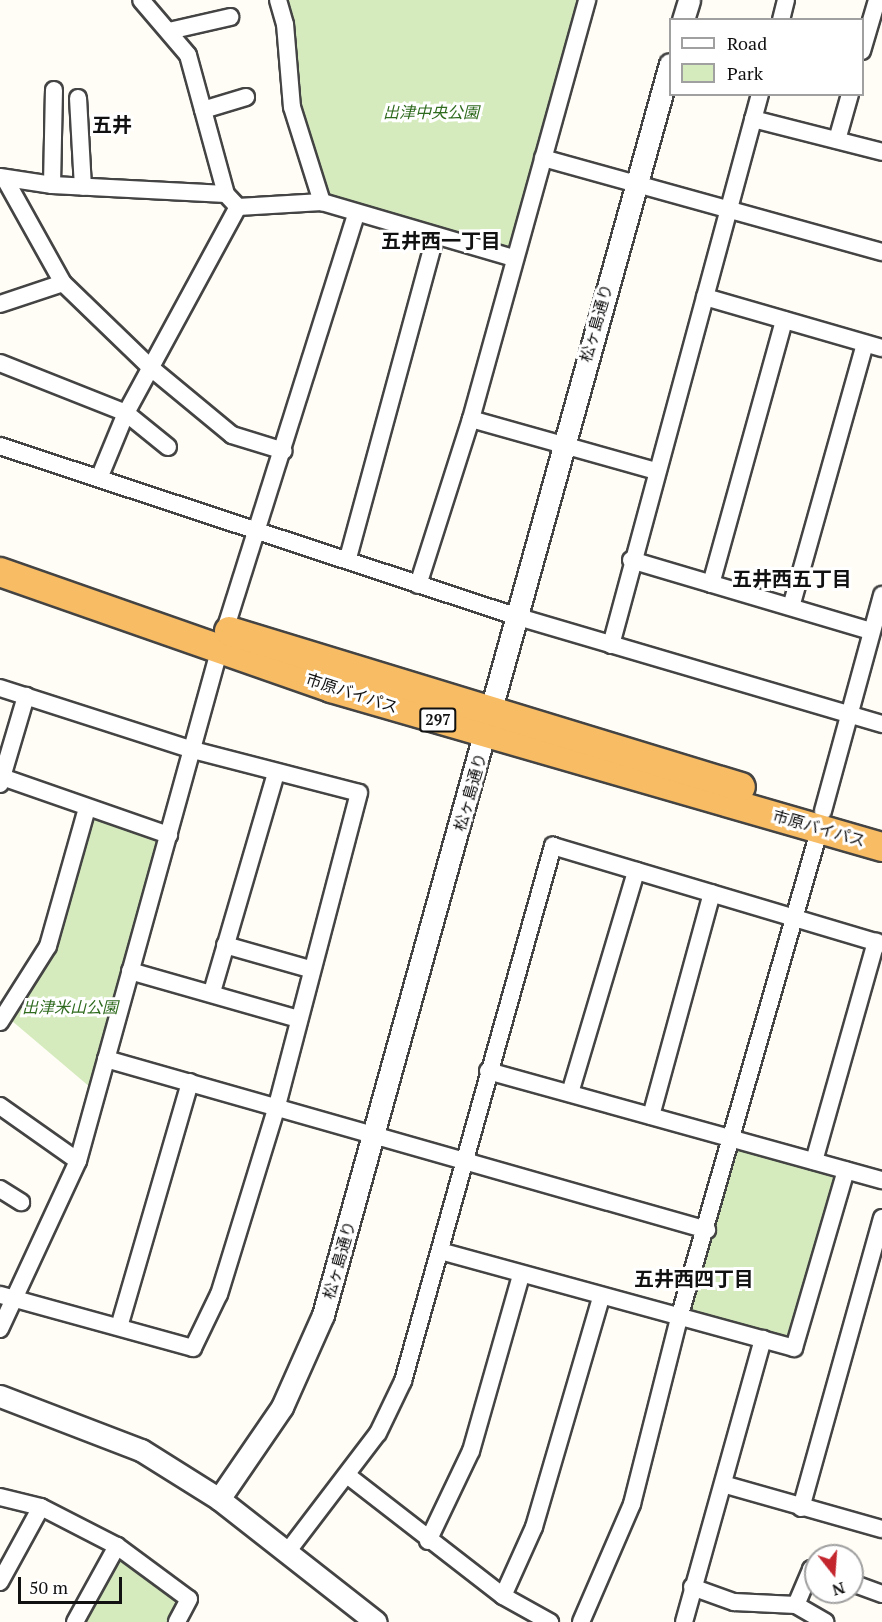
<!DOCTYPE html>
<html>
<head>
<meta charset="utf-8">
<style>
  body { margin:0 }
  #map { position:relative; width:882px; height:1622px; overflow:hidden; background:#fffdf5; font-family:"PT Serif","Noto Sans JP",serif }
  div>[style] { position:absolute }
  .green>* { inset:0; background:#d5ebbd; transform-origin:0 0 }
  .roads { filter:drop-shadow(2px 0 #444) drop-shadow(-2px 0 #444) drop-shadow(0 2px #444) drop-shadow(0 -2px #444) }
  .minor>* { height:16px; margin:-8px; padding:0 8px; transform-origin:8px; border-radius:8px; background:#fff }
  .tertiary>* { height:21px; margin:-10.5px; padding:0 10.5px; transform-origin:10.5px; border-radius:10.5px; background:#fff }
  .trunk>* { height:28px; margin:-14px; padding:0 14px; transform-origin:14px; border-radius:14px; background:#f7bc64 }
  span { translate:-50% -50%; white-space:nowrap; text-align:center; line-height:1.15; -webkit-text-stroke:6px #fff; paint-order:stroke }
  .shield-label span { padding:2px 4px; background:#fff; border:2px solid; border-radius:4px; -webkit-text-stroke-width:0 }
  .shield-label { font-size:15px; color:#111; font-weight:700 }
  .park-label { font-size:16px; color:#2f6b1f; font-style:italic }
  .street-label { font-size:16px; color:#111 }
  .quarter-label { font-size:20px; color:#111; font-weight:700 }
  .legend { position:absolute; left:669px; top:18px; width:195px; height:78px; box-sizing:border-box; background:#fff; border:2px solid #a0a0a0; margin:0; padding:8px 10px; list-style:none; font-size:18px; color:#111 }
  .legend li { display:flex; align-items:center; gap:12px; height:30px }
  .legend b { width:30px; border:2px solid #a0a0a0 }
  .north { position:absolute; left:804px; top:1544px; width:60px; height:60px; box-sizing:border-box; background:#fff; border:2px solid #a0a0a0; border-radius:50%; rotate:163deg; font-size:16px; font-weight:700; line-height:24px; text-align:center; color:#111 }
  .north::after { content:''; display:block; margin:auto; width:21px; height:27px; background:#c4262e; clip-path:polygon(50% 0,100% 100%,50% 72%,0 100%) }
  .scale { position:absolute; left:18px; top:1577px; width:104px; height:27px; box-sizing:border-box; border:3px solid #111; border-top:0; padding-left:8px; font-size:18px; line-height:21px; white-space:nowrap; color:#111; -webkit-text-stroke:4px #fff; paint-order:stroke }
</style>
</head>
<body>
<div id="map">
  <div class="green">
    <div style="clip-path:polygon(285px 0,579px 0,511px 246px,505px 251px,329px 199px,300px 109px)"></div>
    <div style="clip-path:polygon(87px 808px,169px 835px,97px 1093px,5px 1015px,34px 974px)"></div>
    <div style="left:732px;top:1138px;width:118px;height:188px;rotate:16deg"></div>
    <div style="clip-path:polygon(117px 1546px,189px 1599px,177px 1622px,75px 1622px)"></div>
  </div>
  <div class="roads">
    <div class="minor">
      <div style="left:278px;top:0;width:25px;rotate:74deg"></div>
      <div style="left:285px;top:24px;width:83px;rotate:85.2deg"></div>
      <div style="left:292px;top:107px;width:100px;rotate:72.5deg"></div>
      <div style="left:781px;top:20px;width:21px;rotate:-76deg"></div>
      <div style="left:169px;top:31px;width:63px;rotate:-12.9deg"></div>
      <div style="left:862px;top:51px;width:53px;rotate:-73.6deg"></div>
      <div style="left:78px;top:98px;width:89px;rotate:86.8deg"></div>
      <div style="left:203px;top:110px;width:45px;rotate:-16.8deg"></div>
      <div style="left:753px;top:119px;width:133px;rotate:14.3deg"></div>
      <div style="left:837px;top:140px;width:48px;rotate:-74.2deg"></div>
      <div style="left:543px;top:158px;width:352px;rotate:15.5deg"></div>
      <div style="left:0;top:177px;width:53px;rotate:8.7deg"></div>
      <div style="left:52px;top:185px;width:174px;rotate:3deg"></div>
      <div style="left:5px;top:179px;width:119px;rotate:60.9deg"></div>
      <div style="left:63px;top:283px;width:122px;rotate:44deg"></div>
      <div style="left:151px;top:368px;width:105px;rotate:39.6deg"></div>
      <div style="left:232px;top:435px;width:54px;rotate:17.1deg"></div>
      <div style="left:52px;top:185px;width:95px;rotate:-88.8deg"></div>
      <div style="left:238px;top:207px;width:84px;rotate:-3.4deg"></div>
      <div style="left:322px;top:202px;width:199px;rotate:16.3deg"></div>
      <div style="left:705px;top:297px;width:184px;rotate:16.1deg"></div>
      <div style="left:0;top:304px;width:66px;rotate:-18.4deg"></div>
      <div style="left:0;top:363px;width:136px;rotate:21.6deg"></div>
      <div style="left:126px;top:413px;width:54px;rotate:39deg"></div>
      <div style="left:471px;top:419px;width:192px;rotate:15.7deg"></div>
      <div style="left:0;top:446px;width:542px;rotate:18.27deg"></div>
      <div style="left:515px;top:616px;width:383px;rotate:16.4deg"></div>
      <div style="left:100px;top:476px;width:68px;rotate:-67.6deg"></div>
      <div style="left:126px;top:413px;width:234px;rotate:-61.5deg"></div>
      <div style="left:238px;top:207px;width:18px;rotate:-133deg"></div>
      <div style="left:226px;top:194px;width:144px;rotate:-105.3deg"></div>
      <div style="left:188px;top:55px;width:72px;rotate:-130.5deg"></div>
      <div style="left:348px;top:558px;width:333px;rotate:-74.8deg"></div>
      <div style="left:631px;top:560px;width:250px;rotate:16.5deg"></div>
      <div style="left:711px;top:584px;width:274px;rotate:-74.5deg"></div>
      <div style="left:418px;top:585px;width:174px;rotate:-72.3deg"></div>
      <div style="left:471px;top:419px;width:435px;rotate:-74.5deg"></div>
      <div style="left:791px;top:607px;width:273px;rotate:-74.3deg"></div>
      <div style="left:611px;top:645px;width:571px;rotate:-74.87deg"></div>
      <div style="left:0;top:688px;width:203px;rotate:17.8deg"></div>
      <div style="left:193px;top:750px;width:171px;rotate:14.5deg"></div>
      <div style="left:359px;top:793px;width:324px;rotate:104.7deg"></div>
      <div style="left:277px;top:1106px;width:197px;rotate:107.1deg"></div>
      <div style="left:219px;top:1294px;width:60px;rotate:115.7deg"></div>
      <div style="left:193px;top:1348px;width:200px;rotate:-164.6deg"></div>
      <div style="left:2px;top:777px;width:177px;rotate:19.2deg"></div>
      <div style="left:0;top:784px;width:92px;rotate:-73.5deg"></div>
      <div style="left:823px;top:811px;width:224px;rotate:-74.7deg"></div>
      <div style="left:225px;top:945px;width:88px;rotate:15.8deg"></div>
      <div style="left:130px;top:971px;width:176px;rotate:15.9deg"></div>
      <div style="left:212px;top:992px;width:228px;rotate:-73.7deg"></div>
      <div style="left:0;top:1022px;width:90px;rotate:-57.7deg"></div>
      <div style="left:48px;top:946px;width:143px;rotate:-74.2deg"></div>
      <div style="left:106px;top:1059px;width:625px;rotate:15.88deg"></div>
      <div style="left:488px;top:1071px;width:409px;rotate:15.5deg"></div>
      <div style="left:570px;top:1093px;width:232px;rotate:-73.4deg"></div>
      <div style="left:0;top:1106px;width:95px;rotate:35.2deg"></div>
      <div style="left:651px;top:1116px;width:231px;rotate:-74.7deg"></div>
      <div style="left:814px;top:1161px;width:228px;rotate:-74.2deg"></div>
      <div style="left:0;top:1189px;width:25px;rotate:32deg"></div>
      <div style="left:440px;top:1251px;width:367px;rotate:15.3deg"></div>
      <div style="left:794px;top:1348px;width:185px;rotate:-73.7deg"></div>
      <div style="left:119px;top:1327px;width:255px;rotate:-73.8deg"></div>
      <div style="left:0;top:1329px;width:185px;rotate:-65.1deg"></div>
      <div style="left:78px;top:1161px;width:551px;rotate:-74.53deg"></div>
      <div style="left:225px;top:630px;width:436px;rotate:-72.5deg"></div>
      <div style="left:347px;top:1475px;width:197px;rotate:37.8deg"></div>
      <div style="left:503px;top:1596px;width:54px;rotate:29deg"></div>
      <div style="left:726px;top:1485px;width:162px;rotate:15.8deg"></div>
      <div style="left:0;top:1497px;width:42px;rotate:13.7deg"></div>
      <div style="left:41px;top:1507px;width:85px;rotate:27.2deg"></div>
      <div style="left:117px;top:1546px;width:89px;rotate:36.4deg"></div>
      <div style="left:189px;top:1599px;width:26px;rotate:118deg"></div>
      <div style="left:801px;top:1508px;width:301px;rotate:-74.4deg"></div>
      <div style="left:428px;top:1541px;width:100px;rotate:-64.5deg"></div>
      <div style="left:471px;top:1451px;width:182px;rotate:-74.1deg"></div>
      <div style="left:288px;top:1551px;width:148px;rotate:-52.7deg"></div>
      <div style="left:378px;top:1433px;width:58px;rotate:-64.3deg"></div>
      <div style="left:403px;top:1381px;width:556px;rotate:-74.34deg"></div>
      <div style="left:553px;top:846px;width:343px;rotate:16.6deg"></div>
      <div style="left:0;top:1582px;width:85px;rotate:-61.3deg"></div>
      <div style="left:852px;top:1583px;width:32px;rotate:20deg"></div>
      <div style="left:692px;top:1587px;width:45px;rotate:19.7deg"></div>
      <div style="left:734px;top:1602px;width:62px;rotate:2.8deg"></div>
      <div style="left:796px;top:1605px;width:34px;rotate:30deg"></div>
      <div style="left:503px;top:1596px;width:76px;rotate:-65.8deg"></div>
      <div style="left:534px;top:1527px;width:239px;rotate:-73.7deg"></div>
      <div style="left:796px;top:1605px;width:39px;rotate:-67deg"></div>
      <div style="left:811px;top:1569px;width:5px;rotate:22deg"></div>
      <div style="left:75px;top:1622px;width:87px;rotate:-61.1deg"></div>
      <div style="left:581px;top:1622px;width:129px;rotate:-66.6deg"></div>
      <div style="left:632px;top:1504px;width:192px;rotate:-75.8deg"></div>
      <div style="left:679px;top:1318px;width:510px;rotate:-73.95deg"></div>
      <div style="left:684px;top:1622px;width:294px;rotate:-74.4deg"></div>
    </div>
    <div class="tertiary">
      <div style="left:683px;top:20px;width:21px;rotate:-73deg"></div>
      <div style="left:0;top:1396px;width:151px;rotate:21deg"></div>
      <div style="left:141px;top:1450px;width:92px;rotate:32.1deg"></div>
      <div style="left:219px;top:1499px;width:199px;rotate:38.1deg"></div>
      <div style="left:219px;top:1499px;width:112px;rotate:-55.6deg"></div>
      <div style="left:282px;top:1407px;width:101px;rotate:-66deg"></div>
      <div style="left:323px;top:1315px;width:1298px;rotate:-74.5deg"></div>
    </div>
    <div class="trunk">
      <div style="left:0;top:572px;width:351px;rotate:19.3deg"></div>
      <div style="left:331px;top:688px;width:573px;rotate:16.1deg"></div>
      <div style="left:229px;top:631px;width:535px;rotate:16.95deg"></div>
    </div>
  </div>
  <div class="shield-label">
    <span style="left:438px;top:720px">297</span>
  </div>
  <div class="park-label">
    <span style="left:431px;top:112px">出津中央公園</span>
    <span style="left:70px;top:1007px">出津米山公園</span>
  </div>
  <div class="street-label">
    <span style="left:596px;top:323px;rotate:-74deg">松ヶ島通り</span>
    <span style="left:352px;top:693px;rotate:18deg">市原バイパス</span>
    <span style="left:470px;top:792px;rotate:-74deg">松ヶ島通り</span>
    <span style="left:819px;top:828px;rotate:16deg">市原バイパス</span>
    <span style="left:339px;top:1260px;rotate:-74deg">松ヶ島通り</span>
  </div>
  <div class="quarter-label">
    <span style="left:112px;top:124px">五井</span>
    <span style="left:441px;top:240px">五井西一丁目</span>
    <span style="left:792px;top:578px">五井西五丁目</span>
    <span style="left:694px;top:1278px">五井西四丁目</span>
  </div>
  <ul class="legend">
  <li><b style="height:8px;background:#fff"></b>Road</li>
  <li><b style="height:16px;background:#d5ebbd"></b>Park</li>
  </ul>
  <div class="north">N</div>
  <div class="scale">50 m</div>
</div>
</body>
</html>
